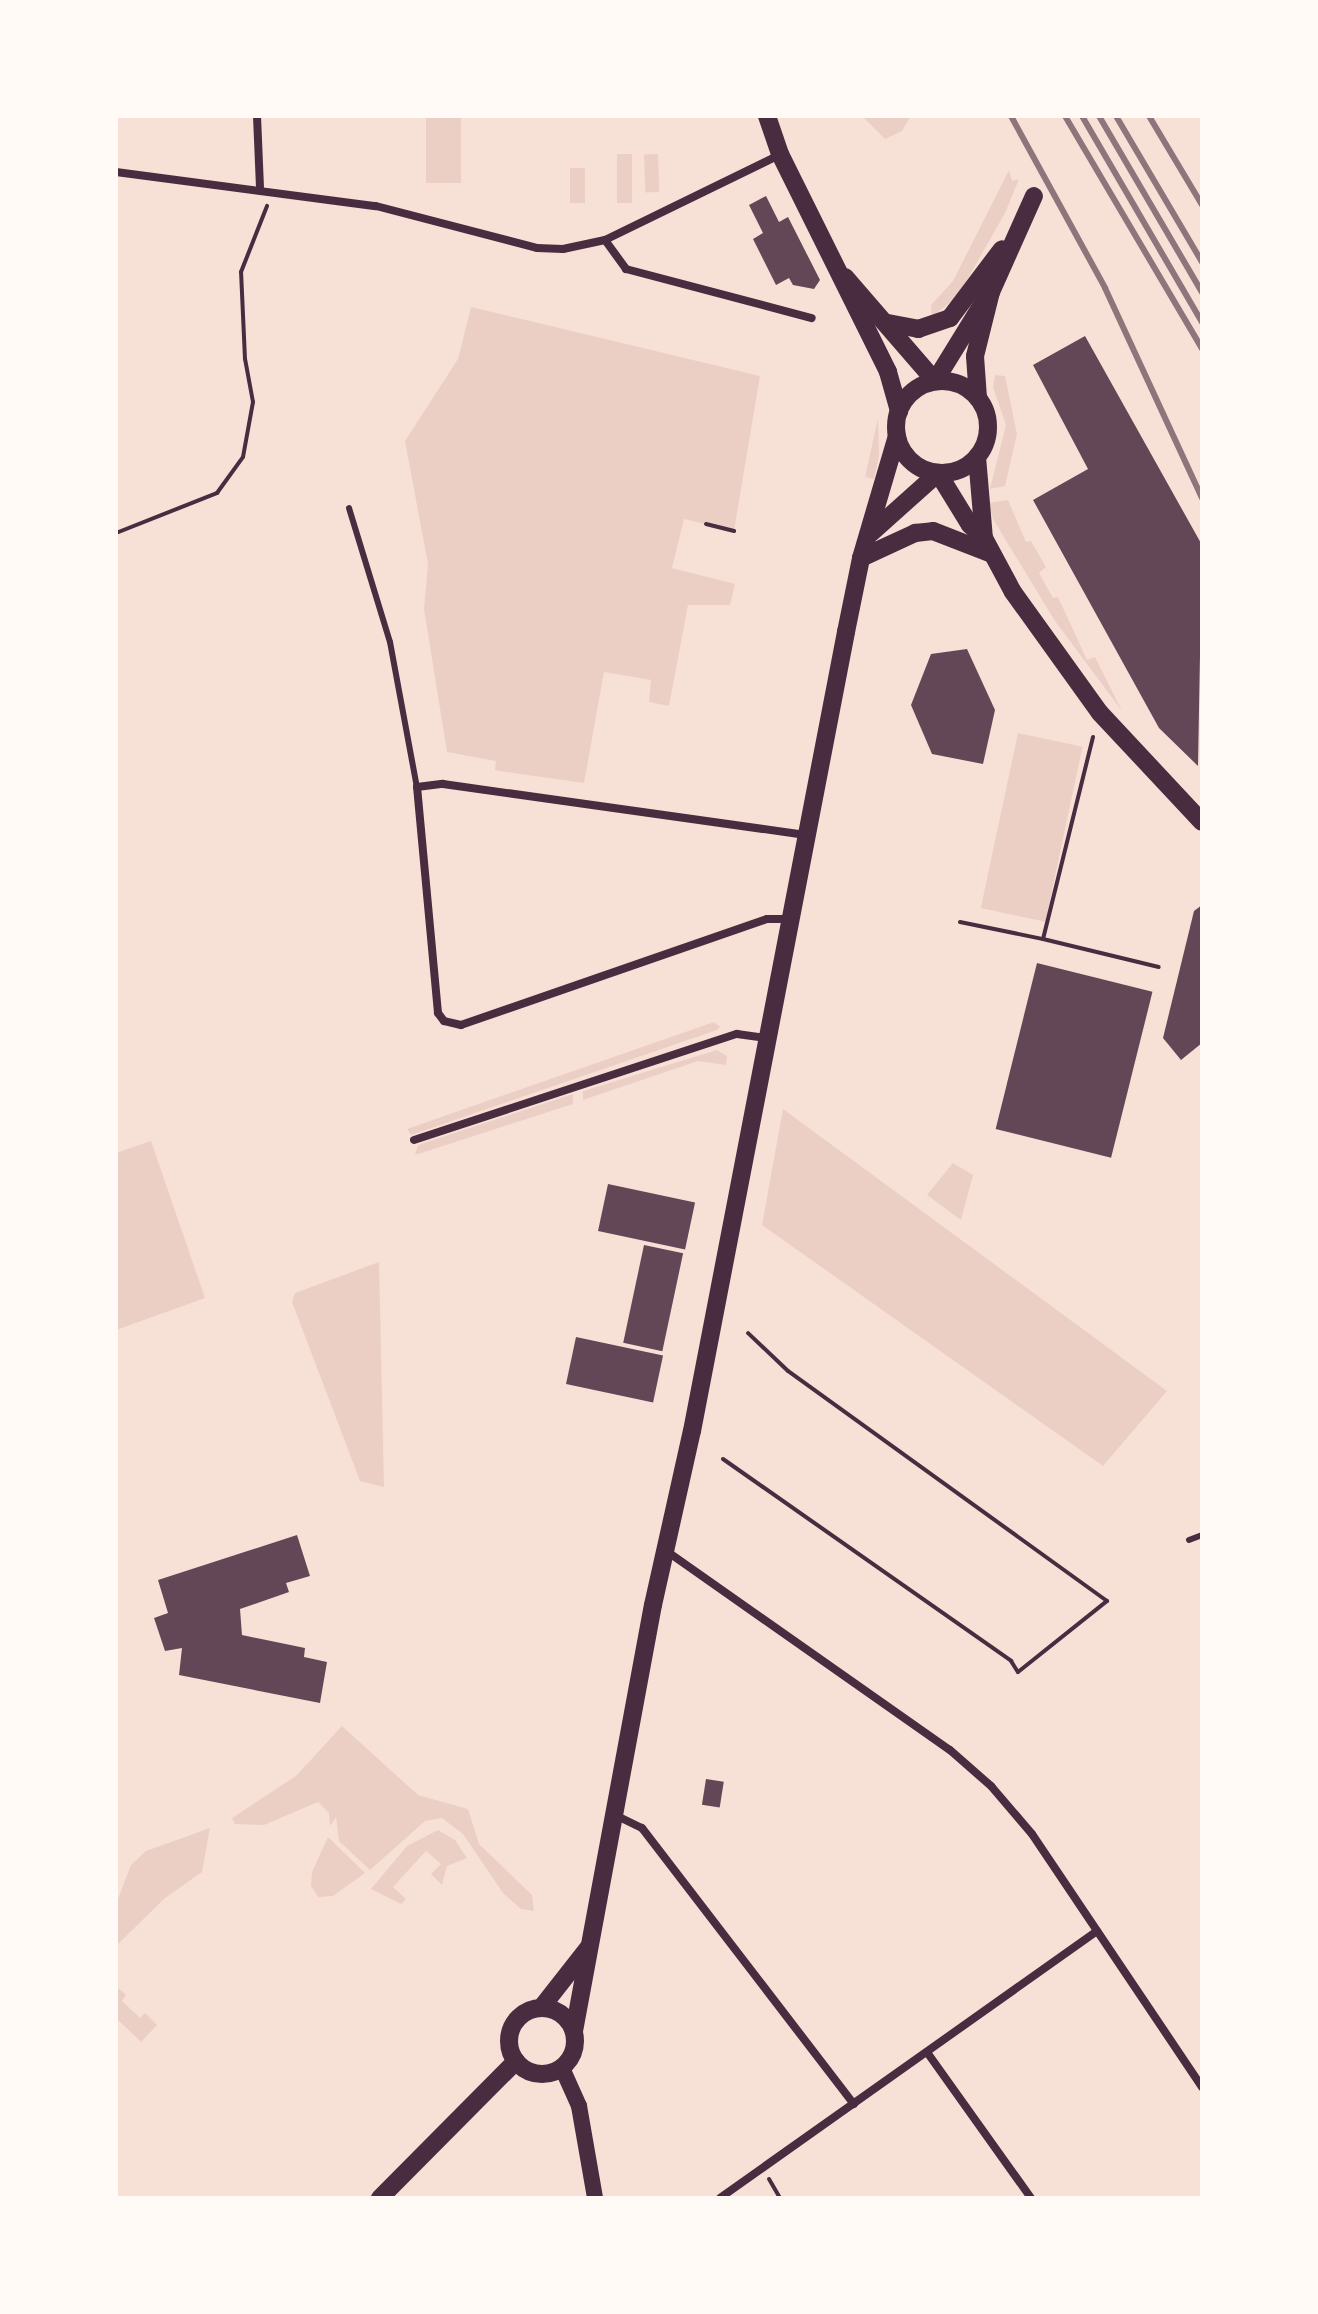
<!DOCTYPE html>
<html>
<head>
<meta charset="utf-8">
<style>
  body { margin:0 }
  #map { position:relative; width:1318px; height:2314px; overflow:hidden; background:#f7e1d7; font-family:"PT Sans Narrow",sans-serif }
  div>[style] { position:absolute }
  .green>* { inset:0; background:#ebcfc5; transform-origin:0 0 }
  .building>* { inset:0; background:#644757; transform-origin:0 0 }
  .path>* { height:4px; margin:-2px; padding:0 2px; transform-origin:2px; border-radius:2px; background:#4a2c40 }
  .service>* { height:6px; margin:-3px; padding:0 3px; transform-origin:3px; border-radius:3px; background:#4a2c40 }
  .minor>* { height:8px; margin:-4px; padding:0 4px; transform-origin:4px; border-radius:4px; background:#4a2c40 }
  .secondary>* { height:16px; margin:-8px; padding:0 8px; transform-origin:8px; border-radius:8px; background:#4a2c40 }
  .primary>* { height:18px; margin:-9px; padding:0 9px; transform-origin:9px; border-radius:9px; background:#4a2c40 }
  .primary>.ring { margin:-9px; padding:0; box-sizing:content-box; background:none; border:18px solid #4a2c40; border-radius:50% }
  .rail>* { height:6px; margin:-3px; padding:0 3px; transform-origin:3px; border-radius:3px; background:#8f747c }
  span { translate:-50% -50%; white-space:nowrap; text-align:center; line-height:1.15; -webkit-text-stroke:6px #fffaf5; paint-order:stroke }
  .frame { position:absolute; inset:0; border:118px solid #fffaf5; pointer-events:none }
</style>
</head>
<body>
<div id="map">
  <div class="green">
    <div style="left:426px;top:116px;width:35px;height:67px"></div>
    <div style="clip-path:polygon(862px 116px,911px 116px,902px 131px,885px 139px)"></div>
    <div style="left:617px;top:154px;width:15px;height:49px"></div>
    <div style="left:658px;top:154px;width:38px;height:14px;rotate:88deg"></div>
    <div style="left:570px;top:168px;width:15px;height:35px"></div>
    <div style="clip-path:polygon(1009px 170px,1012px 181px,1019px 179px,1005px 213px,958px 296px,932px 317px,931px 305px,953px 281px)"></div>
    <div style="clip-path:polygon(471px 307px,760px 376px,734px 531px,684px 519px,672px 568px,735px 584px,730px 605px,688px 605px,669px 706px,649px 702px,651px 680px,604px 672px,584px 783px,500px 771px,495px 770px,496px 761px,447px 752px,424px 609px,428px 564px,405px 441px,458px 359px)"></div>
    <div style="clip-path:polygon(995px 375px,1005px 376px,1017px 434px,1005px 486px,990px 489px,1006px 425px,993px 387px)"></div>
    <div style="clip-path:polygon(878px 418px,879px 456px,874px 479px,865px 477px)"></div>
    <div style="clip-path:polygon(1008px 500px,1026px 542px,1031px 541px,1046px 567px,1039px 573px,1053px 598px,1058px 597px,1087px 660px,1095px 657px,1122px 711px,1055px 621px,993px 519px,988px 503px)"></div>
    <div style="left:1018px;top:733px;width:66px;height:179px;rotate:12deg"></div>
    <div style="clip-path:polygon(714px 1022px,720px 1027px,717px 1030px,411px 1135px,407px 1129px)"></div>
    <div style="clip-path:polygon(717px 1050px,727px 1056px,726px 1065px,698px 1061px,583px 1100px,583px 1091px)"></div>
    <div style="clip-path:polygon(573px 1094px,573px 1104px,415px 1155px,418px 1145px)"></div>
    <div style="clip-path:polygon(783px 1109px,1167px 1391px,1103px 1466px,762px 1225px)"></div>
    <div style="clip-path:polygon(151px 1141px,205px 1298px,116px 1330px,116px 1153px)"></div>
    <div style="clip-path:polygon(953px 1163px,973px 1175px,961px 1220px,927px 1195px)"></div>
    <div style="clip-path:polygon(379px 1262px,384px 1487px,360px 1481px,292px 1302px,295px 1293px)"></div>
    <div style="clip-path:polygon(342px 1726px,418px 1795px,468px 1809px,479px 1844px,532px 1895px,534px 1911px,521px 1909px,503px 1893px,463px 1834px,442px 1818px,425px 1821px,370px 1870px,339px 1841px,336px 1817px,330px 1826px,329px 1813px,318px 1802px,264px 1825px,235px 1824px,232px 1818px,296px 1776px)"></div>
    <div style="clip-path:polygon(210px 1828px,202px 1872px,165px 1898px,116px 1946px,116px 1904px,131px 1865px,146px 1851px)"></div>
    <div style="clip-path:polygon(438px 1830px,455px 1840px,467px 1858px,447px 1866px,442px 1885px,431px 1874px,441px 1864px,426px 1851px,393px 1887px,406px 1899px,401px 1904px,371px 1889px,407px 1846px)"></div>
    <div style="clip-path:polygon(328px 1837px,365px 1873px,333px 1896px,318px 1897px,311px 1886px,312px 1872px)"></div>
    <div style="clip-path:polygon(116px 1986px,126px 1995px,122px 2001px,140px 2018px,145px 2013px,157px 2025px,141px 2042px,116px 2018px)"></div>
  </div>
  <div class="building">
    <div style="clip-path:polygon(766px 196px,779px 222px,788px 217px,820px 280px,814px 289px,793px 285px,789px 278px,776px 285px,753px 239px,763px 233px,749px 205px)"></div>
    <div style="clip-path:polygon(1085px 336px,1202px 545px,1198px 766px,1159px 728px,1033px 500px,1088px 469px,1033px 365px)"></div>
    <div style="clip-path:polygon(967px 649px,995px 710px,983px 764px,932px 754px,911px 705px,931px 654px)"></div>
    <div style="clip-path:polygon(1202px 905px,1202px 1043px,1181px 1060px,1163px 1038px,1194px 911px)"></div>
    <div style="left:1037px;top:963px;width:119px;height:171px;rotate:14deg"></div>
    <div style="left:608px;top:1184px;width:89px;height:48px;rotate:12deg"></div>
    <div style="left:644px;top:1245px;width:40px;height:100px;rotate:12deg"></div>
    <div style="left:576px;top:1337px;width:89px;height:48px;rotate:12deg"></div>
    <div style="clip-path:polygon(297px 1535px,310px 1576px,286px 1583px,289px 1592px,240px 1609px,242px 1635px,305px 1648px,304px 1657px,327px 1662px,320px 1703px,179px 1675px,182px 1648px,165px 1651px,154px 1618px,168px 1613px,158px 1580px)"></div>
    <div style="left:706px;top:1779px;width:18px;height:26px;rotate:9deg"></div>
  </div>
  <div class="path">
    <div style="left:706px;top:524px;width:29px;rotate:14deg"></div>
    <div style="left:116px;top:533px;width:109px;rotate:-21.6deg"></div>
    <div style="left:217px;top:493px;width:44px;rotate:-54.2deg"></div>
    <div style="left:243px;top:457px;width:56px;rotate:-79.7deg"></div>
    <div style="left:253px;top:402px;width:44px;rotate:-100.5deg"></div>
    <div style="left:245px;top:359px;width:87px;rotate:-92.6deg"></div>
    <div style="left:241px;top:272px;width:71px;rotate:-68.5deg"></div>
    <div style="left:1093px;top:737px;width:208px;rotate:103.9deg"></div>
    <div style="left:1043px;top:939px;width:119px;rotate:13.6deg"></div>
    <div style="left:960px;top:922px;width:85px;rotate:11.6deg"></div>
    <div style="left:723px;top:1459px;width:352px;rotate:35deg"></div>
    <div style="left:1011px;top:1661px;width:13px;rotate:58deg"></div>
    <div style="left:1018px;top:1672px;width:114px;rotate:-38.6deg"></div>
    <div style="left:1107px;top:1601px;width:393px;rotate:-144.2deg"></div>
    <div style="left:788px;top:1371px;width:55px;rotate:-136.5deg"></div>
    <div style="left:769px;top:2179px;width:22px;rotate:60deg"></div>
  </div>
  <div class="service">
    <div style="left:349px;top:508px;width:140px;rotate:73deg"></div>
    <div style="left:390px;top:642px;width:147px;rotate:79.5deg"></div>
    <div style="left:1189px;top:1540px;width:14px;rotate:-21deg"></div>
  </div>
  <div class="minor">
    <div style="left:257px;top:116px;width:71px;rotate:87.6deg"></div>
    <div style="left:116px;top:172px;width:262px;rotate:7.5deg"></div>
    <div style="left:376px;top:206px;width:166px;rotate:14.6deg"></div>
    <div style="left:537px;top:248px;width:26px;rotate:2deg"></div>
    <div style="left:563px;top:249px;width:43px;rotate:-12.1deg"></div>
    <div style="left:605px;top:240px;width:194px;rotate:-26deg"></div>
    <div style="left:605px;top:240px;width:36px;rotate:54deg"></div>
    <div style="left:626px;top:269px;width:192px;rotate:14.8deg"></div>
    <div style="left:789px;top:919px;width:22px;rotate:180deg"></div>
    <div style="left:767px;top:919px;width:324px;rotate:160.9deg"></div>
    <div style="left:461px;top:1025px;width:17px;rotate:-167deg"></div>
    <div style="left:444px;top:1021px;width:10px;rotate:-127deg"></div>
    <div style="left:438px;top:1013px;width:227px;rotate:-95.3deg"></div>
    <div style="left:417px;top:787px;width:26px;rotate:-7deg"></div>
    <div style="left:443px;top:784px;width:368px;rotate:8deg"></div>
    <div style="left:414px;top:1140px;width:340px;rotate:-18.2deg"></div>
    <div style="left:737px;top:1034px;width:29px;rotate:8deg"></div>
    <div style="left:665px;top:1550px;width:348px;rotate:35.1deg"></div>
    <div style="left:950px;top:1750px;width:55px;rotate:41.3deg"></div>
    <div style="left:991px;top:1786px;width:63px;rotate:49.5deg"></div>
    <div style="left:1032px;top:1834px;width:305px;rotate:56.1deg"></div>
    <div style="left:613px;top:1814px;width:32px;rotate:26deg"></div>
    <div style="left:642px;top:1828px;width:348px;rotate:52.5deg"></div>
    <div style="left:929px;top:2055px;width:176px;rotate:54.5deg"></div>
    <div style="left:720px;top:2198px;width:462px;rotate:-35.3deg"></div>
  </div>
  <div class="secondary">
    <div style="left:562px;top:2068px;width:42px;rotate:65.9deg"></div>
    <div style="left:579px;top:2106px;width:93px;rotate:80.1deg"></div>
  </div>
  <div class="primary">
    <div style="left:767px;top:116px;width:40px;rotate:71.1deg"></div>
    <div style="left:780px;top:154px;width:243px;rotate:63.6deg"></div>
    <div style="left:888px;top:372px;width:41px;rotate:74.2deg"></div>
    <div style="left:845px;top:277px;width:138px;rotate:49.1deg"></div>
    <div style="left:888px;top:323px;width:31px;rotate:11deg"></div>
    <div style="left:918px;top:329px;width:34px;rotate:-19deg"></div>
    <div style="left:950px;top:318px;width:86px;rotate:-53deg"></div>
    <div style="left:935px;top:381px;width:101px;rotate:-58.4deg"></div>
    <div class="ring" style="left:896px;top:381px;width:74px;height:74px"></div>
    <div style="left:978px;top:398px;width:42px;rotate:-94.1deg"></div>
    <div style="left:975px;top:356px;width:66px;rotate:-76deg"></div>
    <div style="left:991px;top:292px;width:105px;rotate:-65.9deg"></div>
    <div style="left:977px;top:457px;width:81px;rotate:85.1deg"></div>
    <div style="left:984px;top:538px;width:61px;rotate:61.8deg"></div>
    <div style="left:1013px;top:592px;width:149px;rotate:54.3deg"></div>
    <div style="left:1100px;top:713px;width:149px;rotate:46.9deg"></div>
    <div style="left:871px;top:533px;width:90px;rotate:-41.8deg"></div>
    <div style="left:938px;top:473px;width:61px;rotate:58.4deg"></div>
    <div style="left:970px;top:525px;width:19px;rotate:43deg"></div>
    <div style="left:861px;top:558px;width:60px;rotate:-24.8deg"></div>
    <div style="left:915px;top:533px;width:18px;rotate:-6deg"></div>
    <div style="left:933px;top:531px;width:63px;rotate:21.3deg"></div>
    <div style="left:541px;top:2008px;width:76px;rotate:-51.9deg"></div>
    <div class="ring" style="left:509px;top:2008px;width:48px;height:48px"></div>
    <div style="left:574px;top:2031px;width:433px;rotate:-79.5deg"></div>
    <div style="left:653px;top:1605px;width:178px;rotate:-77.4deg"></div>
    <div style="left:692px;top:1431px;width:814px;rotate:-79.09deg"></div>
    <div style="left:846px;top:632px;width:76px;rotate:-78.5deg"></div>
    <div style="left:861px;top:558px;width:127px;rotate:-73.6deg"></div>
    <div style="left:380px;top:2198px;width:193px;rotate:-45.2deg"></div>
  </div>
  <div class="rail">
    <div style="left:1011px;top:116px;width:196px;rotate:61.3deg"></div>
    <div style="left:1105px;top:288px;width:231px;rotate:65.2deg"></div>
    <div style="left:1065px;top:116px;width:270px;rotate:59.5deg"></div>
    <div style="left:1082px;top:116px;width:238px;rotate:59.8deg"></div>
    <div style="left:1099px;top:116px;width:204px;rotate:59.7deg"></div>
    <div style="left:1116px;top:116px;width:169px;rotate:59.5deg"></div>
    <div style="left:1149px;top:116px;width:104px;rotate:59.2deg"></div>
  </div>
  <div class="frame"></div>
</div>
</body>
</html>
